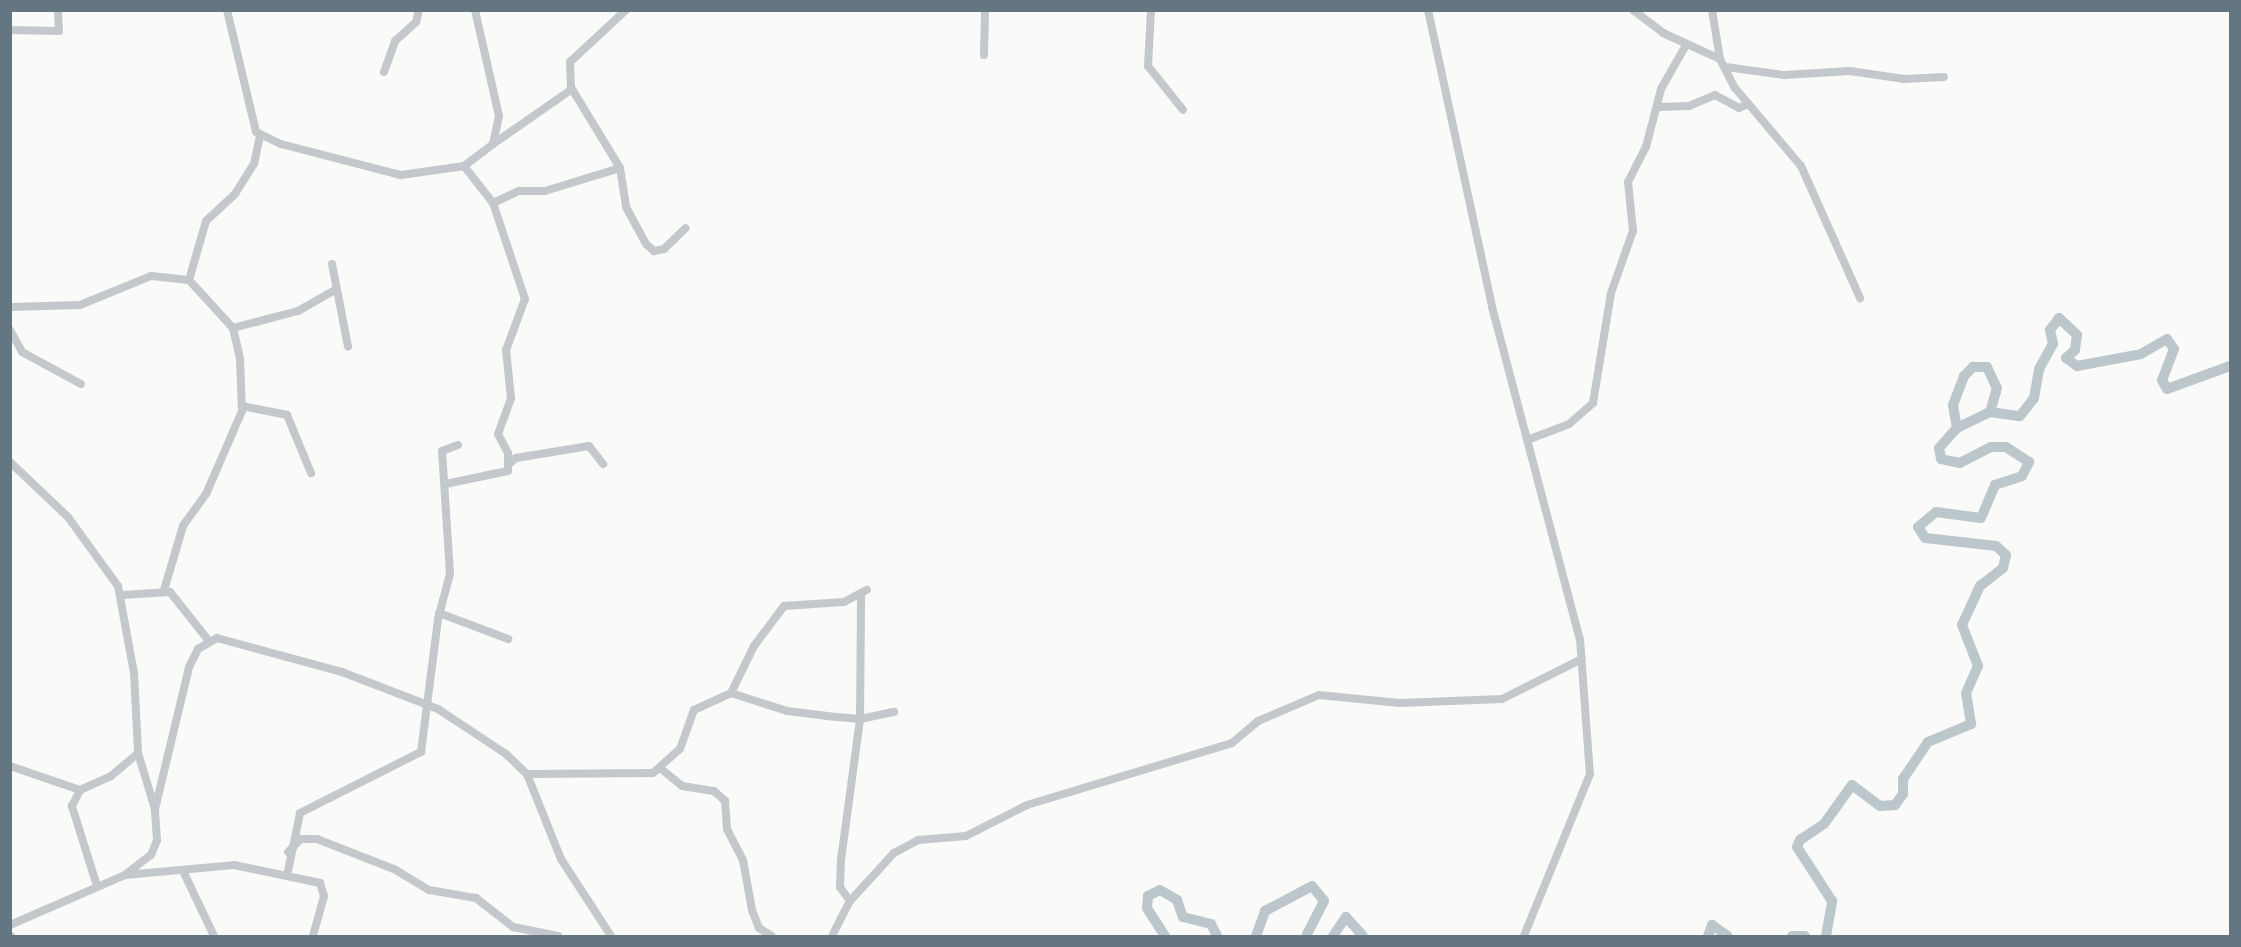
<!DOCTYPE html>
<html>
<head>
<meta charset="utf-8">
<style>
  body { margin:0 }
  #map { position:relative; width:2241px; height:947px; overflow:hidden; background:#fafaf8; font-family:Helvetica,sans-serif }
  div>[style] { position:absolute }
  .river>* { height:10px; margin:-5px; padding:0 5px; transform-origin:5px; border-radius:5px; background:#bbc7cb }
  .minor>* { height:8px; margin:-4px; padding:0 4px; transform-origin:4px; border-radius:4px; background:#c3c8cc }
  span { translate:-50% -50%; white-space:nowrap; text-align:center; line-height:1.15; -webkit-text-stroke:6px #fff; paint-order:stroke }
  .frame { position:absolute; inset:0; border:12px solid #657683; pointer-events:none }
</style>
</head>
<body>
<div id="map">
  <div class="river">
    <div style="left:1957px;top:428px;width:37px;rotate:-26deg"></div>
    <div style="left:1165px;top:936px;width:33px;rotate:-123deg"></div>
    <div style="left:1147px;top:908px;width:12px;rotate:-85deg"></div>
    <div style="left:1148px;top:896px;width:13px;rotate:-27deg"></div>
    <div style="left:1160px;top:890px;width:20px;rotate:30deg"></div>
    <div style="left:1177px;top:900px;width:18px;rotate:71deg"></div>
    <div style="left:1183px;top:917px;width:29px;rotate:14deg"></div>
    <div style="left:1211px;top:924px;width:13px;rotate:63deg"></div>
    <div style="left:1256px;top:936px;width:27px;rotate:-70deg"></div>
    <div style="left:1265px;top:911px;width:53px;rotate:-28deg"></div>
    <div style="left:1312px;top:886px;width:19px;rotate:51deg"></div>
    <div style="left:1324px;top:901px;width:39px;rotate:117deg"></div>
    <div style="left:1333px;top:936px;width:23px;rotate:-56deg"></div>
    <div style="left:1346px;top:917px;width:25px;rotate:48deg"></div>
    <div style="left:1708px;top:936px;width:12px;rotate:-70deg"></div>
    <div style="left:1712px;top:925px;width:19px;rotate:35deg"></div>
    <div style="left:1792px;top:936px;width:13px"></div>
    <div style="left:1826px;top:936px;width:36px;rotate:-80deg"></div>
    <div style="left:1832px;top:901px;width:64px;rotate:-122.9deg"></div>
    <div style="left:1797px;top:847px;width:8px;rotate:-67deg"></div>
    <div style="left:1800px;top:840px;width:29px;rotate:-34deg"></div>
    <div style="left:1824px;top:824px;width:48px;rotate:-54.3deg"></div>
    <div style="left:1852px;top:785px;width:35px;rotate:37deg"></div>
    <div style="left:1880px;top:806px;width:15px;rotate:-4deg"></div>
    <div style="left:1895px;top:805px;width:14px;rotate:-54deg"></div>
    <div style="left:1903px;top:794px;width:15px;rotate:-90deg"></div>
    <div style="left:1903px;top:779px;width:45px;rotate:-56deg"></div>
    <div style="left:1928px;top:742px;width:47px;rotate:-22.7deg"></div>
    <div style="left:1971px;top:724px;width:31px;rotate:-99deg"></div>
    <div style="left:1966px;top:693px;width:30px;rotate:-66deg"></div>
    <div style="left:1978px;top:666px;width:44px;rotate:-111.3deg"></div>
    <div style="left:1962px;top:625px;width:43px;rotate:-65.2deg"></div>
    <div style="left:1980px;top:586px;width:29px;rotate:-38deg"></div>
    <div style="left:2003px;top:568px;width:13px;rotate:-77deg"></div>
    <div style="left:2006px;top:555px;width:13px;rotate:-138deg"></div>
    <div style="left:1996px;top:546px;width:71px;rotate:-173.6deg"></div>
    <div style="left:1925px;top:538px;width:13px;rotate:-122deg"></div>
    <div style="left:1918px;top:527px;width:23px;rotate:-40deg"></div>
    <div style="left:1936px;top:512px;width:45px;rotate:7.6deg"></div>
    <div style="left:1981px;top:518px;width:36px;rotate:-67deg"></div>
    <div style="left:1995px;top:485px;width:28px;rotate:-18deg"></div>
    <div style="left:2022px;top:476px;width:16px;rotate:-63deg"></div>
    <div style="left:2029px;top:462px;width:27px;rotate:-147deg"></div>
    <div style="left:2006px;top:447px;width:15px;rotate:180deg"></div>
    <div style="left:1991px;top:447px;width:35px;rotate:153deg"></div>
    <div style="left:1960px;top:463px;width:19px;rotate:-168deg"></div>
    <div style="left:1941px;top:459px;width:11px;rotate:-100deg"></div>
    <div style="left:1939px;top:448px;width:27px;rotate:-48deg"></div>
    <div style="left:1957px;top:428px;width:23px;rotate:-100deg"></div>
    <div style="left:1953px;top:405px;width:31px;rotate:-69deg"></div>
    <div style="left:1964px;top:376px;width:13px;rotate:-45deg"></div>
    <div style="left:1973px;top:367px;width:14px"></div>
    <div style="left:1987px;top:367px;width:23px;rotate:65deg"></div>
    <div style="left:1997px;top:388px;width:25px;rotate:106deg"></div>
    <div style="left:1990px;top:412px;width:30px;rotate:8deg"></div>
    <div style="left:2020px;top:416px;width:23px;rotate:-52deg"></div>
    <div style="left:2034px;top:398px;width:29px;rotate:-80deg"></div>
    <div style="left:2039px;top:369px;width:29px;rotate:-61deg"></div>
    <div style="left:2053px;top:344px;width:14px;rotate:-102deg"></div>
    <div style="left:2050px;top:330px;width:15px;rotate:-53deg"></div>
    <div style="left:2059px;top:318px;width:25px;rotate:43deg"></div>
    <div style="left:2077px;top:335px;width:15px;rotate:98deg"></div>
    <div style="left:2075px;top:350px;width:12px;rotate:138deg"></div>
    <div style="left:2066px;top:358px;width:14px;rotate:36deg"></div>
    <div style="left:2077px;top:366px;width:65px;rotate:-10.6deg"></div>
    <div style="left:2141px;top:354px;width:30px;rotate:-30deg"></div>
    <div style="left:2167px;top:339px;width:12px;rotate:55deg"></div>
    <div style="left:2174px;top:349px;width:33px;rotate:111deg"></div>
    <div style="left:2162px;top:380px;width:10px;rotate:61deg"></div>
    <div style="left:2167px;top:389px;width:67px;rotate:-20.1deg"></div>
  </div>
  <div class="minor">
    <div style="left:227px;top:10px;width:125px;rotate:76.6deg"></div>
    <div style="left:256px;top:132px;width:28px;rotate:26deg"></div>
    <div style="left:281px;top:144px;width:124px;rotate:14.5deg"></div>
    <div style="left:401px;top:175px;width:64px;rotate:-8.1deg"></div>
    <div style="left:464px;top:166px;width:36px;rotate:-37deg"></div>
    <div style="left:493px;top:144px;width:29px;rotate:-78deg"></div>
    <div style="left:499px;top:116px;width:109px;rotate:-102.8deg"></div>
    <div style="left:1151px;top:10px;width:56px;rotate:93.1deg"></div>
    <div style="left:1148px;top:66px;width:56px;rotate:51.5deg"></div>
    <div style="left:1428px;top:10px;width:304px;rotate:77.8deg"></div>
    <div style="left:1492px;top:307px;width:343px;rotate:75.2deg"></div>
    <div style="left:1580px;top:639px;width:135px;rotate:85.8deg"></div>
    <div style="left:1590px;top:774px;width:175px;rotate:112.2deg"></div>
    <div style="left:1633px;top:10px;width:38px;rotate:37deg"></div>
    <div style="left:1663px;top:33px;width:63px;rotate:24.5deg"></div>
    <div style="left:1712px;top:10px;width:50px;rotate:80.7deg"></div>
    <div style="left:1720px;top:59px;width:33px;rotate:63deg"></div>
    <div style="left:1735px;top:88px;width:102px;rotate:49.8deg"></div>
    <div style="left:1801px;top:166px;width:145px;rotate:65.9deg"></div>
    <div style="left:10px;top:30px;width:49px;rotate:1.2deg"></div>
    <div style="left:59px;top:31px;width:21px;rotate:-93deg"></div>
    <div style="left:984px;top:55px;width:45px;rotate:-88.7deg"></div>
    <div style="left:1726px;top:67px;width:59px;rotate:7.9deg"></div>
    <div style="left:1784px;top:75px;width:66px;rotate:-3.5deg"></div>
    <div style="left:1850px;top:71px;width:55px;rotate:8.4deg"></div>
    <div style="left:1904px;top:79px;width:40px;rotate:-2.9deg"></div>
    <div style="left:384px;top:72px;width:33px;rotate:-70deg"></div>
    <div style="left:395px;top:41px;width:28px;rotate:-42deg"></div>
    <div style="left:416px;top:22px;width:12px;rotate:-76deg"></div>
    <div style="left:571px;top:89px;width:27px;rotate:-92deg"></div>
    <div style="left:570px;top:62px;width:76px;rotate:-42.9deg"></div>
    <div style="left:1658px;top:107px;width:31px;rotate:-2deg"></div>
    <div style="left:1689px;top:106px;width:28px;rotate:-23deg"></div>
    <div style="left:1715px;top:95px;width:27px;rotate:28deg"></div>
    <div style="left:1739px;top:108px;width:10px;rotate:-24deg"></div>
    <div style="left:493px;top:144px;width:96px;rotate:-34.8deg"></div>
    <div style="left:572px;top:89px;width:92px;rotate:58.7deg"></div>
    <div style="left:620px;top:168px;width:39px;rotate:81deg"></div>
    <div style="left:626px;top:207px;width:42px;rotate:61.6deg"></div>
    <div style="left:646px;top:244px;width:11px;rotate:41deg"></div>
    <div style="left:654px;top:251px;width:10px;rotate:-11deg"></div>
    <div style="left:664px;top:249px;width:30px;rotate:-44deg"></div>
    <div style="left:493px;top:203px;width:29px;rotate:-25deg"></div>
    <div style="left:519px;top:191px;width:26px"></div>
    <div style="left:545px;top:191px;width:78px;rotate:-17deg"></div>
    <div style="left:332px;top:264px;width:84px;rotate:79deg"></div>
    <div style="left:189px;top:280px;width:61px;rotate:-73.9deg"></div>
    <div style="left:206px;top:221px;width:40px;rotate:-43deg"></div>
    <div style="left:235px;top:194px;width:36px;rotate:-58deg"></div>
    <div style="left:254px;top:164px;width:30px;rotate:-78deg"></div>
    <div style="left:10px;top:307px;width:70px;rotate:-1.6deg"></div>
    <div style="left:80px;top:305px;width:77px;rotate:-22.2deg"></div>
    <div style="left:151px;top:276px;width:38px;rotate:6deg"></div>
    <div style="left:189px;top:280px;width:65px;rotate:47.5deg"></div>
    <div style="left:233px;top:328px;width:32px;rotate:77deg"></div>
    <div style="left:240px;top:359px;width:52px;rotate:87.8deg"></div>
    <div style="left:242px;top:411px;width:90px;rotate:113.4deg"></div>
    <div style="left:206px;top:494px;width:39px;rotate:126deg"></div>
    <div style="left:183px;top:526px;width:67px;rotate:106.5deg"></div>
    <div style="left:233px;top:328px;width:67px;rotate:-14.7deg"></div>
    <div style="left:298px;top:311px;width:43px;rotate:-29.6deg"></div>
    <div style="left:10px;top:330px;width:25px;rotate:61deg"></div>
    <div style="left:22px;top:352px;width:67px;rotate:28.5deg"></div>
    <div style="left:242px;top:406px;width:46px;rotate:11.3deg"></div>
    <div style="left:287px;top:415px;width:63px;rotate:67.5deg"></div>
    <div style="left:1530px;top:439px;width:42px;rotate:-21deg"></div>
    <div style="left:1569px;top:424px;width:32px;rotate:-41deg"></div>
    <div style="left:1593px;top:403px;width:111px;rotate:-80.7deg"></div>
    <div style="left:1611px;top:293px;width:66px;rotate:-70.5deg"></div>
    <div style="left:1633px;top:231px;width:49px;rotate:-95.8deg"></div>
    <div style="left:1628px;top:182px;width:39px;rotate:-63deg"></div>
    <div style="left:1646px;top:147px;width:60px;rotate:-75.5deg"></div>
    <div style="left:1661px;top:89px;width:51px;rotate:-60.4deg"></div>
    <div style="left:10px;top:462px;width:80px;rotate:43.5deg"></div>
    <div style="left:68px;top:517px;width:85px;rotate:54.1deg"></div>
    <div style="left:118px;top:586px;width:88px;rotate:79.6deg"></div>
    <div style="left:134px;top:673px;width:80px;rotate:87.1deg"></div>
    <div style="left:138px;top:753px;width:59px;rotate:73.1deg"></div>
    <div style="left:509px;top:464px;width:9px;rotate:-41deg"></div>
    <div style="left:516px;top:458px;width:74px;rotate:-9.3deg"></div>
    <div style="left:589px;top:446px;width:23px;rotate:52deg"></div>
    <div style="left:445px;top:484px;width:64px;rotate:-11.7deg"></div>
    <div style="left:508px;top:471px;width:18px;rotate:-90deg"></div>
    <div style="left:508px;top:453px;width:21px;rotate:-118deg"></div>
    <div style="left:498px;top:434px;width:38px;rotate:-70deg"></div>
    <div style="left:511px;top:398px;width:48px;rotate:-95.9deg"></div>
    <div style="left:506px;top:350px;width:54px;rotate:-69.6deg"></div>
    <div style="left:525px;top:299px;width:101px;rotate:-108.4deg"></div>
    <div style="left:493px;top:203px;width:47px;rotate:-128.1deg"></div>
    <div style="left:122px;top:595px;width:48px;rotate:-3.6deg"></div>
    <div style="left:170px;top:592px;width:61px;rotate:51.6deg"></div>
    <div style="left:439px;top:613px;width:74px;rotate:20.6deg"></div>
    <div style="left:731px;top:693px;width:59px;rotate:17.8deg"></div>
    <div style="left:787px;top:711px;width:39px;rotate:7deg"></div>
    <div style="left:826px;top:716px;width:34px;rotate:5deg"></div>
    <div style="left:860px;top:719px;width:35px;rotate:-12deg"></div>
    <div style="left:10px;top:766px;width:74px;rotate:18.9deg"></div>
    <div style="left:660px;top:768px;width:28px;rotate:39deg"></div>
    <div style="left:682px;top:786px;width:32px;rotate:9deg"></div>
    <div style="left:714px;top:791px;width:15px;rotate:42deg"></div>
    <div style="left:725px;top:801px;width:28px;rotate:86deg"></div>
    <div style="left:727px;top:829px;width:35px;rotate:63deg"></div>
    <div style="left:743px;top:860px;width:51px;rotate:79.8deg"></div>
    <div style="left:752px;top:910px;width:19px;rotate:69deg"></div>
    <div style="left:759px;top:928px;width:15px;rotate:32deg"></div>
    <div style="left:527px;top:774px;width:126px;rotate:-0.5deg"></div>
    <div style="left:653px;top:773px;width:36px;rotate:-42deg"></div>
    <div style="left:680px;top:749px;width:41px;rotate:-70.3deg"></div>
    <div style="left:694px;top:710px;width:41px;rotate:-24.7deg"></div>
    <div style="left:731px;top:693px;width:52px;rotate:-63.9deg"></div>
    <div style="left:754px;top:646px;width:50px;rotate:-53.1deg"></div>
    <div style="left:784px;top:606px;width:60px;rotate:-3.8deg"></div>
    <div style="left:844px;top:602px;width:26px;rotate:-28deg"></div>
    <div style="left:288px;top:852px;width:18px;rotate:-45deg"></div>
    <div style="left:301px;top:839px;width:16px"></div>
    <div style="left:317px;top:839px;width:83px;rotate:21.3deg"></div>
    <div style="left:394px;top:869px;width:41px;rotate:31deg"></div>
    <div style="left:429px;top:890px;width:48px;rotate:9.7deg"></div>
    <div style="left:476px;top:898px;width:47px;rotate:38.1deg"></div>
    <div style="left:513px;top:927px;width:46px;rotate:11.3deg"></div>
    <div style="left:184px;top:873px;width:70px;rotate:64.5deg"></div>
    <div style="left:125px;top:875px;width:109px;rotate:-5.2deg"></div>
    <div style="left:234px;top:865px;width:88px;rotate:11.8deg"></div>
    <div style="left:320px;top:883px;width:14px;rotate:73deg"></div>
    <div style="left:324px;top:896px;width:41px;rotate:105.4deg"></div>
    <div style="left:287px;top:876px;width:64px;rotate:-78.3deg"></div>
    <div style="left:300px;top:813px;width:136px;rotate:-26.8deg"></div>
    <div style="left:421px;top:752px;width:134px;rotate:-82.7deg"></div>
    <div style="left:438px;top:619px;width:47px;rotate:-75.1deg"></div>
    <div style="left:450px;top:574px;width:123px;rotate:-93.7deg"></div>
    <div style="left:442px;top:451px;width:17px;rotate:-21deg"></div>
    <div style="left:97px;top:886px;width:84px;rotate:-107.4deg"></div>
    <div style="left:72px;top:806px;width:18px;rotate:-63deg"></div>
    <div style="left:80px;top:790px;width:34px;rotate:-24deg"></div>
    <div style="left:111px;top:776px;width:35px;rotate:-40deg"></div>
    <div style="left:850px;top:901px;width:17px;rotate:-126deg"></div>
    <div style="left:840px;top:887px;width:27px;rotate:-88deg"></div>
    <div style="left:841px;top:860px;width:142px;rotate:-82.3deg"></div>
    <div style="left:860px;top:719px;width:124px;rotate:-89.5deg"></div>
    <div style="left:10px;top:925px;width:125px;rotate:-23.5deg"></div>
    <div style="left:125px;top:875px;width:33px;rotate:-38deg"></div>
    <div style="left:151px;top:855px;width:16px;rotate:-68deg"></div>
    <div style="left:157px;top:840px;width:31px;rotate:-94deg"></div>
    <div style="left:155px;top:809px;width:146px;rotate:-76.5deg"></div>
    <div style="left:189px;top:667px;width:20px;rotate:-63deg"></div>
    <div style="left:198px;top:649px;width:22px;rotate:-30deg"></div>
    <div style="left:217px;top:638px;width:130px;rotate:15.2deg"></div>
    <div style="left:342px;top:672px;width:103px;rotate:21.1deg"></div>
    <div style="left:438px;top:709px;width:82px;rotate:33.5deg"></div>
    <div style="left:506px;top:754px;width:29px;rotate:44deg"></div>
    <div style="left:527px;top:774px;width:92px;rotate:68.2deg"></div>
    <div style="left:561px;top:859px;width:92px;rotate:57deg"></div>
    <div style="left:10px;top:936px;width:1px"></div>
    <div style="left:832px;top:936px;width:39px;rotate:-63deg"></div>
    <div style="left:850px;top:901px;width:65px;rotate:-47.5deg"></div>
    <div style="left:894px;top:853px;width:27px;rotate:-28deg"></div>
    <div style="left:918px;top:840px;width:48px;rotate:-4.8deg"></div>
    <div style="left:966px;top:836px;width:68px;rotate:-26.9deg"></div>
    <div style="left:1027px;top:805px;width:214px;rotate:-16.8deg"></div>
    <div style="left:1232px;top:743px;width:34px;rotate:-40deg"></div>
    <div style="left:1258px;top:721px;width:66px;rotate:-23.1deg"></div>
    <div style="left:1319px;top:695px;width:81px;rotate:5.6deg"></div>
    <div style="left:1400px;top:703px;width:102px;rotate:-2.2deg"></div>
    <div style="left:1502px;top:699px;width:89px;rotate:-26.6deg"></div>
  </div>
  <div class="frame"></div>
</div>
</body>
</html>
